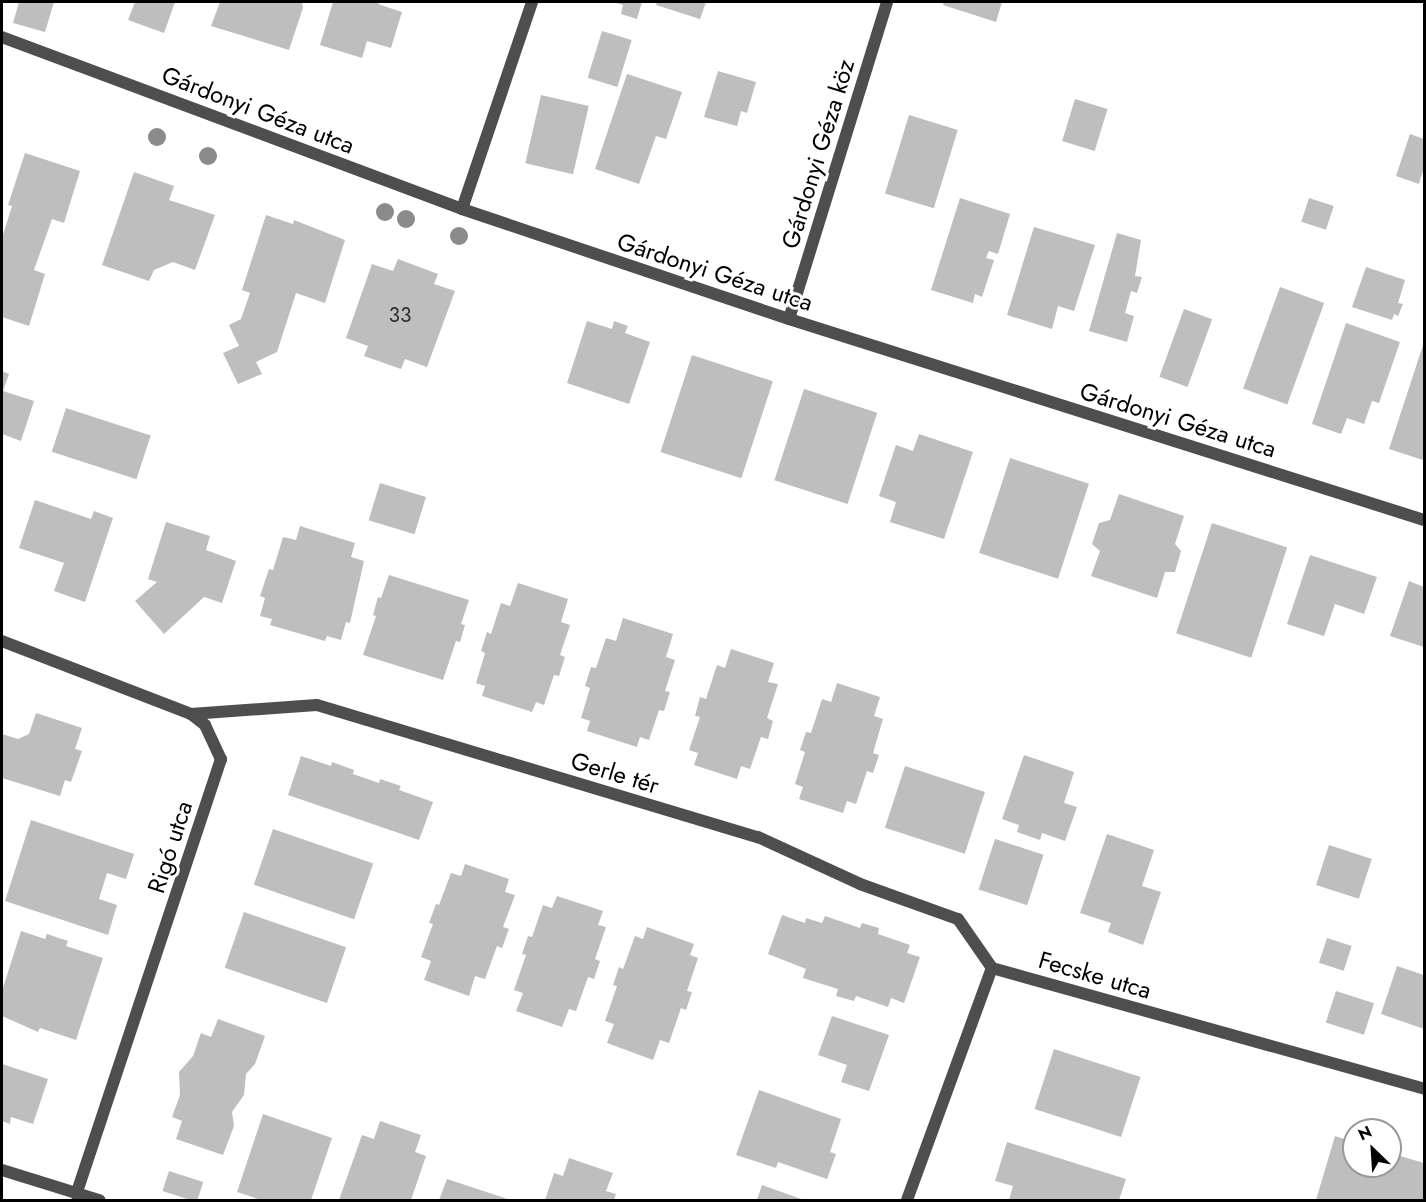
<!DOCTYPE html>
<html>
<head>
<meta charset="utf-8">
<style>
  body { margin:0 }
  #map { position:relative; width:1426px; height:1202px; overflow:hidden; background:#fff; font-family:Jost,sans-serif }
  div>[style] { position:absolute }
  .building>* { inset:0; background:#bebebe; transform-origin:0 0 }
  .minor>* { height:12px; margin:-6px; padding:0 6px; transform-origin:6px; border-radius:6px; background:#4e4e4e }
  .trees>* { width:18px; height:18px; margin:-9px; border-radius:50%; background:#8b8b8b }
  span { translate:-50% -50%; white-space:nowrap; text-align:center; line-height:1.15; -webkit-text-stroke:6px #fff; paint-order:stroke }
  .number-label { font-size:21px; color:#303030 }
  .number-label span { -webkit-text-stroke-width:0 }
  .street-label { font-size:24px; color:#000 }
  .frame { position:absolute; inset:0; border:3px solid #000; pointer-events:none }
  .north { position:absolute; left:1342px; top:1118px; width:60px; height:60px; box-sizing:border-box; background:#fff; border:2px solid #999; border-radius:50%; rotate:335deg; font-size:16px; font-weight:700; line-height:24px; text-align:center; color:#000 }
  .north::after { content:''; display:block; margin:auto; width:21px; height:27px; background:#000; clip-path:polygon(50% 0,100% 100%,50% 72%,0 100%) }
</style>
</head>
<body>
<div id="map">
  <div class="building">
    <div style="clip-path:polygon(19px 2px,54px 2px,45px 32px,13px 23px)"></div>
    <div style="clip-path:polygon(135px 2px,175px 2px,164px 33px,128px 20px)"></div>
    <div style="clip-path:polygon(220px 2px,302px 2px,303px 8px,289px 50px,211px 26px)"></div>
    <div style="clip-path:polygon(333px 2px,379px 2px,378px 4px,402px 12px,391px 48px,367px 41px,362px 58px,320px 45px)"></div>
    <div style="clip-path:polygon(613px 2px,642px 2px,637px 19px,621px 14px,623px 5px)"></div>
    <div style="clip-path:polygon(657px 2px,706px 2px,700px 19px,656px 5px)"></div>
    <div style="clip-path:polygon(944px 2px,1002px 2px,996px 22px,943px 5px)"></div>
    <div style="left:602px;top:31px;width:31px;height:49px;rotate:17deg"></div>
    <div style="clip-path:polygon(718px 71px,756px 82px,747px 113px,741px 111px,737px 126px,704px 117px)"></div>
    <div style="clip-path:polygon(627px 74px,682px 92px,666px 139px,656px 136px,639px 184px,595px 169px)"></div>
    <div style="left:541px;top:95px;width:49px;height:70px;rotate:13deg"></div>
    <div style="left:1075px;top:99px;width:34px;height:44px;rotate:17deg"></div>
    <div style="left:909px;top:115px;width:51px;height:82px;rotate:17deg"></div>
    <div style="clip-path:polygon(1410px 134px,1424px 139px,1424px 167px,1419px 184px,1396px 176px)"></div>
    <div style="clip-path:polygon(25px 153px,80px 171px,64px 223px,52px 219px,34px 270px,45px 274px,29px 326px,2px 317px,2px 238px,12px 206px,8px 205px)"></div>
    <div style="clip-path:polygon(134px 172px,174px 186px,169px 200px,215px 215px,195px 270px,173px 262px,154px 270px,149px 281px,102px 265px)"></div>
    <div style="clip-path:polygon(960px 198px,1010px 214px,998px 254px,989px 251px,986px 258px,994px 260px,982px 297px,975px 294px,973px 303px,931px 290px)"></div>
    <div style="left:1309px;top:198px;width:26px;height:25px;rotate:18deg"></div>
    <div style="clip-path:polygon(266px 215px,293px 224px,294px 220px,345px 240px,325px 303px,296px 293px,277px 352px,256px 362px,262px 374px,238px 384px,223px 353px,239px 346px,229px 325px,241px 319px,250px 293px,242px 290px)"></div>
    <div style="clip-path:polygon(1034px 227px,1095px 245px,1074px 311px,1058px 306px,1052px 329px,1007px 315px)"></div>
    <div style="clip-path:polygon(1117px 233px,1141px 240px,1135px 276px,1142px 277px,1137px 293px,1131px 291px,1125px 313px,1134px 316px,1127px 342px,1089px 331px)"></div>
    <div style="clip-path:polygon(398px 259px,438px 274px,434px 284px,455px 291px,427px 367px,405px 359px,401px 369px,364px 356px,368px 346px,346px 338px,372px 264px,393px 271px)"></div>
    <div style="clip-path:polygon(1366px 267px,1405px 280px,1398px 303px,1403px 304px,1398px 316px,1394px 314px,1392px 320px,1352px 307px)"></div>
    <div style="left:1280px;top:287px;width:47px;height:108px;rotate:20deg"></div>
    <div style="left:1184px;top:309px;width:30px;height:72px;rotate:20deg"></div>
    <div style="clip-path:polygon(587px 321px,612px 329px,614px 321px,628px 326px,625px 333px,650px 342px,629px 404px,567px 383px)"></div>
    <div style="clip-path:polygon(1346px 323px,1400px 342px,1379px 403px,1372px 401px,1364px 424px,1347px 418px,1341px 434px,1312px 424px)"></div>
    <div style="clip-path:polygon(1424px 342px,1424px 454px,1423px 460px,1389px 449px)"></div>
    <div style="left:692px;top:355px;width:85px;height:102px;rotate:18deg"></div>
    <div style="clip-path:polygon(2px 371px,9px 374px,3px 391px,34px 401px,21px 441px,2px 434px)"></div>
    <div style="left:804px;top:389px;width:77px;height:96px;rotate:18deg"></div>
    <div style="left:66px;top:408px;width:89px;height:46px;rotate:18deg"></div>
    <div style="clip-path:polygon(919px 434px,973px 452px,944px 539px,890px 522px,896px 502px,879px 496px,896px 445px,913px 451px)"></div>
    <div style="left:1010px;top:458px;width:83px;height:100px;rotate:18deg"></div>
    <div style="left:380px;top:483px;width:48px;height:39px;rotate:17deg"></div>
    <div style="clip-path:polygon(1119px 494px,1184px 516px,1175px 544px,1181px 551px,1175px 572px,1165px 572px,1157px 598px,1091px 576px,1100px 551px,1092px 544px,1099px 523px,1110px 520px)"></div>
    <div style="clip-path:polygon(35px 500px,91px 519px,94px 511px,113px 518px,85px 602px,54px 591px,64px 563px,19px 548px)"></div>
    <div style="clip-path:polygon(166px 522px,210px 536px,206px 550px,236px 561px,222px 603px,204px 597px,164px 634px,135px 601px,157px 582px,148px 579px)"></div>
    <div style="left:1212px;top:523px;width:79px;height:116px;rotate:18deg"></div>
    <div style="clip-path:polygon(300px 526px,355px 543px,351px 557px,364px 561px,350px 623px,346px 622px,341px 640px,327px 636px,325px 641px,270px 625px,272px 619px,260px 616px,265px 598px,260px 596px,269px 569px,273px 570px,283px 537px,296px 540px)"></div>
    <div style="clip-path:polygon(1310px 555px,1377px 577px,1364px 614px,1335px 604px,1324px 636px,1287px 624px)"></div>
    <div style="clip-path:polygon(389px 575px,469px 600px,461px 624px,465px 625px,460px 642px,456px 641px,443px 680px,363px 655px,376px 616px,373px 615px,378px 597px,381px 598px)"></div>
    <div style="clip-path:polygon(1409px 581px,1424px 587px,1424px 647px,1390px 636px)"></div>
    <div style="clip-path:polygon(518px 583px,568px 599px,561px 622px,570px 625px,560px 655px,565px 657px,559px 676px,554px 675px,544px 705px,536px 702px,532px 712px,482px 696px,485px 686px,476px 683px,485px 653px,481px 651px,487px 632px,491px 634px,501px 603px,510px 606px)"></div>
    <div style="clip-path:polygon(623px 618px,673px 634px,666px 657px,675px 660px,665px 691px,670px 692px,664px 711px,659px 710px,649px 740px,640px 737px,637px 747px,587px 731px,590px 721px,581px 718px,590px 688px,585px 686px,591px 667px,596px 668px,606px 638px,616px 641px)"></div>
    <div style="clip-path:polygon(731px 649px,774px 663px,768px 682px,778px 684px,767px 718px,773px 721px,768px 739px,761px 737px,750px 769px,741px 766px,737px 779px,694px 765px,698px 753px,689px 750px,700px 717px,695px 716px,700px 697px,706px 699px,717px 665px,725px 668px)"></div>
    <div style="clip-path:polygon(837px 683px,880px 697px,874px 716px,883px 719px,873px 753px,879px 755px,873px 773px,867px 771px,856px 804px,847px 801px,843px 813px,799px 799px,803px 787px,795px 784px,805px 752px,800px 750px,806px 732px,811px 733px,822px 699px,831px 702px)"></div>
    <div style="clip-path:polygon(36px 713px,82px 728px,75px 749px,82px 751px,71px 782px,65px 780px,60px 796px,2px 778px,2px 734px,18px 739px,29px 734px)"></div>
    <div style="clip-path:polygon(1024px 755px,1074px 772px,1064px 803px,1077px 807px,1065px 841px,1042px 833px,1040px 840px,1017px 832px,1019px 825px,1002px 819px)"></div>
    <div style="clip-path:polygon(301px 756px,331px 766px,332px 762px,354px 770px,353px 774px,379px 783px,380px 779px,401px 786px,399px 790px,433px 802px,419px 840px,288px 795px)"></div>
    <div style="left:905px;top:766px;width:84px;height:65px;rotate:18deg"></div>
    <div style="clip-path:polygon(31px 820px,134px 854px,126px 879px,107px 873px,99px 899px,117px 905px,108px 935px,5px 901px)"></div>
    <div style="left:273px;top:829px;width:106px;height:59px;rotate:19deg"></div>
    <div style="clip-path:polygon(1107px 834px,1154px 850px,1142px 886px,1161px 892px,1143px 945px,1108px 932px,1111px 923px,1080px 913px)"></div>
    <div style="left:995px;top:839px;width:51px;height:53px;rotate:18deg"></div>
    <div style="left:1329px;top:845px;width:45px;height:42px;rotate:18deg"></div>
    <div style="clip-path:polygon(465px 864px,509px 879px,505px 892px,515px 895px,503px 927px,509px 929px,502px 948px,497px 946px,485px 979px,475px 976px,469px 996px,424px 980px,431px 961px,421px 957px,433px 924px,429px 923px,436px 904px,439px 905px,451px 873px,461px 876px)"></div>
    <div style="clip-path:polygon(557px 896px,603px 911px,598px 925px,606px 927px,595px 959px,600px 961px,594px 979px,588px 977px,576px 1011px,569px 1009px,562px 1027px,516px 1011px,523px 993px,514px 990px,526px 955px,522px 954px,528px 936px,532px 937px,543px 905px,552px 908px)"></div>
    <div style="left:244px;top:912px;width:108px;height:59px;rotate:19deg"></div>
    <div style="clip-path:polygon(782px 915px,805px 923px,806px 918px,822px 923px,825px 916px,860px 928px,862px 923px,879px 928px,878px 934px,910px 945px,907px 953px,920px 957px,904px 1003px,891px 998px,888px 1007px,856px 996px,854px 1001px,836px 996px,838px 989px,803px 978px,806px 969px,768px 954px)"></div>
    <div style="clip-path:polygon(647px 927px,694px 944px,690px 955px,698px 958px,687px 991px,692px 992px,686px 1010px,681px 1008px,669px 1043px,660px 1040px,653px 1060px,607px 1043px,614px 1024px,605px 1021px,617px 986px,613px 985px,619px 967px,623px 969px,635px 936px,643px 939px)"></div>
    <div style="clip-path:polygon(21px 931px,45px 939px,47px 934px,68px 941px,66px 946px,103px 958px,76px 1040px,40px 1028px,38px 1032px,2px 1016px,2px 991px)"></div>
    <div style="left:1327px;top:938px;width:26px;height:26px;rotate:18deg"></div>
    <div style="clip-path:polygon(1397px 966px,1424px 975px,1424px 1029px,1381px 1014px)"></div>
    <div style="left:1336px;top:991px;width:40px;height:33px;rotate:18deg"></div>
    <div style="clip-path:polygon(832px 1016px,889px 1035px,869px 1091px,841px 1082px,847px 1065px,818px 1055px)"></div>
    <div style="clip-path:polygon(218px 1019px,265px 1036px,255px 1064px,246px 1074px,244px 1095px,232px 1112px,234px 1126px,223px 1155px,176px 1139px,182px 1121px,172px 1117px,180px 1095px,179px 1072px,193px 1056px,201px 1033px,211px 1037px)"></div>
    <div style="left:1054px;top:1049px;width:91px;height:63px;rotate:18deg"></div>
    <div style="clip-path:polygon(2px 1064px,48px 1079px,33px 1124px,11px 1117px,10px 1124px,2px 1121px)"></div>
    <div style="clip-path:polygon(759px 1090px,841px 1119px,830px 1152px,836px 1154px,827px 1179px,778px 1162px,776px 1168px,736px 1155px)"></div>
    <div style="clip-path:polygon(263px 1114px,332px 1138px,311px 1200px,261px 1200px,237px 1192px)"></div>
    <div style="clip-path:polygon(380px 1121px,421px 1135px,415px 1152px,426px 1156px,411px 1200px,339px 1200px,362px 1135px,374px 1139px)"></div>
    <div style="clip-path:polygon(1335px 1136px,1354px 1142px,1354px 1166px,1390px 1166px,1390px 1153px,1424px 1163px,1424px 1200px,1316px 1200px)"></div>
    <div style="clip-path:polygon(1007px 1142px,1126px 1179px,1119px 1200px,1009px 1200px,1013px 1186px,995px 1181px)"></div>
    <div style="clip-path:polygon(569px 1158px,613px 1173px,606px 1191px,616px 1194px,614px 1200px,545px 1200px,554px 1173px,563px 1176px)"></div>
    <div style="left:169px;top:1171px;width:36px;height:21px;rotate:18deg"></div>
    <div style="clip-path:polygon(447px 1179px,511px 1200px,439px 1200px)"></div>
    <div style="clip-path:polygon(762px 1185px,804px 1200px,757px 1200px)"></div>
  </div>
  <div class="minor">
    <div style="left:2px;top:37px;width:491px;rotate:20.5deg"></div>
    <div style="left:462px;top:209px;width:345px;rotate:18.6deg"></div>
    <div style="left:789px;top:319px;width:666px;rotate:17.56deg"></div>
    <div style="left:462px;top:209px;width:219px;rotate:-71.3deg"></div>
    <div style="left:789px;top:319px;width:332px;rotate:-72.8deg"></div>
    <div style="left:2px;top:641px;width:203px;rotate:21.1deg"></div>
    <div style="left:191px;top:714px;width:18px;rotate:38deg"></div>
    <div style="left:205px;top:725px;width:38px;rotate:65deg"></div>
    <div style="left:221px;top:759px;width:457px;rotate:108.4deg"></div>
    <div style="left:77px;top:1193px;width:7px;rotate:82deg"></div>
    <div style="left:191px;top:714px;width:126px;rotate:-4.1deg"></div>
    <div style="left:317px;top:705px;width:460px;rotate:16.7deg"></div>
    <div style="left:758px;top:837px;width:112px;rotate:24.7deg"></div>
    <div style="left:860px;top:884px;width:104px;rotate:19.7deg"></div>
    <div style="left:958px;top:919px;width:60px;rotate:55.2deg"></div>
    <div style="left:2px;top:1170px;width:102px;rotate:17.2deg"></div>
    <div style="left:907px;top:1200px;width:247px;rotate:-69.9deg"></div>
    <div style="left:992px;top:968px;width:449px;rotate:15.6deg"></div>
  </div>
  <div class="trees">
    <div style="left:157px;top:137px"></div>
    <div style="left:208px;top:156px"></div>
    <div style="left:385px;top:212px"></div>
    <div style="left:406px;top:219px"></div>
    <div style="left:459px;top:236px"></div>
  </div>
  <div class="number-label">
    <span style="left:400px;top:315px">33</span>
  </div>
  <div class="street-label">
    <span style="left:258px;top:110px;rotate:21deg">Gárdonyi Géza utca</span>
    <span style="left:818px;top:154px;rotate:-73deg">Gárdonyi Géza köz</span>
    <span style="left:715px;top:272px;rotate:18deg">Gárdonyi Géza utca</span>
    <span style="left:1178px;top:420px;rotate:17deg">Gárdonyi Géza utca</span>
    <span style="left:615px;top:773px;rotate:17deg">Gerle tér</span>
    <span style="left:170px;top:847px;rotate:-72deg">Rigó utca</span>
    <span style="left:1095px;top:975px;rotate:16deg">Fecske utca</span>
  </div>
  <div class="frame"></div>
  <div class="north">N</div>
</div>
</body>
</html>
